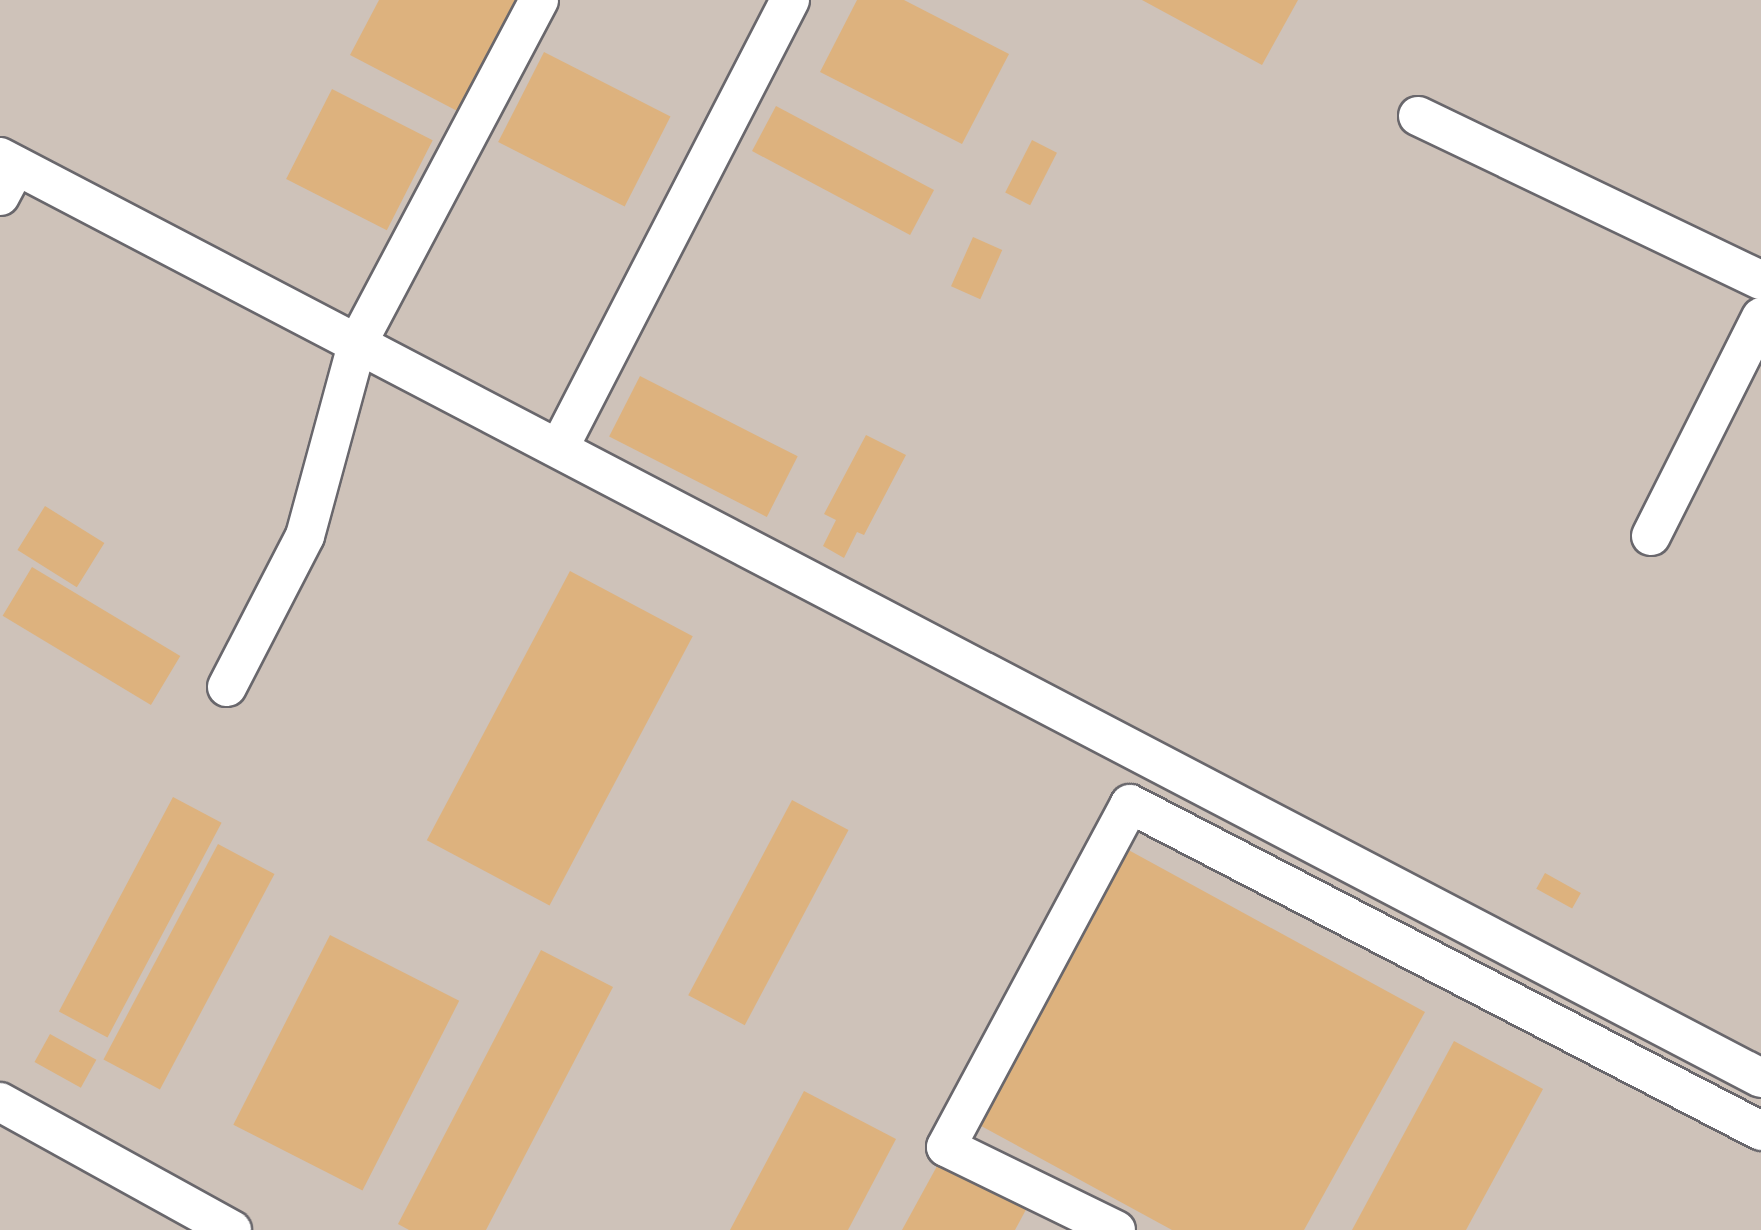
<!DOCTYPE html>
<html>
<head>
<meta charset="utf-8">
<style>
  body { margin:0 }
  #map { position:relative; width:1761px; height:1230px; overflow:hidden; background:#ece6c8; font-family:"Comic Neue",sans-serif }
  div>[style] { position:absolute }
  .industrial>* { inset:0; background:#cec2b9; transform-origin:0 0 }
  .building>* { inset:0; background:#ddb27e; transform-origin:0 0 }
  .roads { filter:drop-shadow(2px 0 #69676c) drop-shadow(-2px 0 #69676c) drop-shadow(0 2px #69676c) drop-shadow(0 -2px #69676c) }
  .minor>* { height:38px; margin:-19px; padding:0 19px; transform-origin:19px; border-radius:19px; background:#fff }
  span { translate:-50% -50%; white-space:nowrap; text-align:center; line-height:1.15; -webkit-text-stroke:5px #fbf7ec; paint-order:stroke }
</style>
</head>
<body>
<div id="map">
  <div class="industrial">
    <div style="left:0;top:0;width:1761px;height:1230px"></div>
  </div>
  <div class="building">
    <div style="clip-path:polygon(379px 0,524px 0,463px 114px,350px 55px)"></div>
    <div style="clip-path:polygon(857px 0,904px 0,1009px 54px,962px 144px,820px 72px)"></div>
    <div style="clip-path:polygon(1142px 0,1298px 0,1262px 65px)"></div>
    <div style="left:544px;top:52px;width:142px;height:101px;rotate:27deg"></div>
    <div style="left:332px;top:89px;width:113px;height:101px;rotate:27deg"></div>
    <div style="left:776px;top:106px;width:179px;height:51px;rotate:28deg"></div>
    <div style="left:1032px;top:140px;width:28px;height:59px;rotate:27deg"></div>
    <div style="left:973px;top:237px;width:32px;height:54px;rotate:24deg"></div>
    <div style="left:640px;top:376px;width:177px;height:68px;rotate:27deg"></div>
    <div style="clip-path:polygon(866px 435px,906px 455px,864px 535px,857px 532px,844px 558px,823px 546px,836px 520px,824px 514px)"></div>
    <div style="left:45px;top:506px;width:70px;height:52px;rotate:32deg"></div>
    <div style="left:32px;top:567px;width:173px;height:57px;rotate:31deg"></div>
    <div style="left:570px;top:571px;width:139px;height:305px;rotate:28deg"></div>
    <div style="left:173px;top:797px;width:55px;height:243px;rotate:28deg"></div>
    <div style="left:792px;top:800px;width:64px;height:221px;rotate:28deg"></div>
    <div style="left:218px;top:844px;width:64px;height:244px;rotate:28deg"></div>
    <div style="clip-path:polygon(1123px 847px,1425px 1012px,1304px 1230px,1172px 1230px,972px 1121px)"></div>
    <div style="left:1545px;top:873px;width:41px;height:18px;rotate:29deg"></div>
    <div style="left:330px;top:935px;width:145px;height:213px;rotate:27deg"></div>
    <div style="clip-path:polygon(541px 950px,613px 987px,486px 1230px,409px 1230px,398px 1224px)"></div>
    <div style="left:50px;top:1034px;width:53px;height:32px;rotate:29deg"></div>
    <div style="clip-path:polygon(1454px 1041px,1543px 1089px,1466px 1230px,1352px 1230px)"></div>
    <div style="clip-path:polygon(804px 1091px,896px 1139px,848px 1230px,730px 1230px)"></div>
    <div style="clip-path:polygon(942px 1157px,1029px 1204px,1015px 1230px,902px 1230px)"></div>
  </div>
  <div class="roads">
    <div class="minor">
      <div style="left:1418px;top:116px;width:380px;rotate:25.6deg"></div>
      <div style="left:0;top:157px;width:1987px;rotate:27.61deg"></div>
      <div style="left:0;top:196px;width:34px;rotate:-62deg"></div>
      <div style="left:559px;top:448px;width:504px;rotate:-62.72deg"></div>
      <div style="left:1651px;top:536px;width:245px;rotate:-63.3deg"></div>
      <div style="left:227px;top:687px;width:170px;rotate:-62.7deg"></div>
      <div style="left:305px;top:536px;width:199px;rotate:-74.8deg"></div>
      <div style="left:357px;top:344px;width:389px;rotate:-62.1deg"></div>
      <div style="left:0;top:1102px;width:265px;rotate:28.9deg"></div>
      <div style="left:1116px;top:1230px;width:189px;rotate:-154deg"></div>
      <div style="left:946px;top:1147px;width:389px;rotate:-61.8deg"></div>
      <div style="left:1130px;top:804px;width:711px;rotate:27.39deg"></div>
    </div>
  </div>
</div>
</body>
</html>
